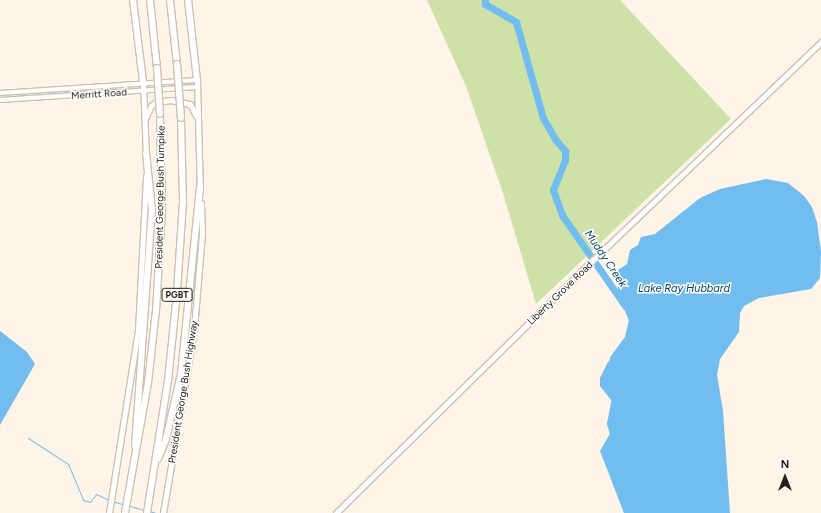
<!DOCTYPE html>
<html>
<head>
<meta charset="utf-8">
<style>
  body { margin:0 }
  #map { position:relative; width:821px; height:513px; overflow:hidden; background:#fef4e7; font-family:Figtree,sans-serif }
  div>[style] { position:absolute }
  .green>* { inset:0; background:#cde1a9 }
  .water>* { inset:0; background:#71bdf0 }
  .stream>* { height:1px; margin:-0.5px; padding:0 0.5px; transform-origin:0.5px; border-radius:0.5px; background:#71bdf0 }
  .river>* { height:7px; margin:-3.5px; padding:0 3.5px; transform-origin:3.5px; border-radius:3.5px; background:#71bdf0 }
  .roads { filter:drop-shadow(1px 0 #cec1b2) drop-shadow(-1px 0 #cec1b2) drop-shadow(0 1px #cec1b2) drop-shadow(0 -1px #cec1b2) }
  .minor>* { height:4px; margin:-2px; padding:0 2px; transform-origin:2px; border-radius:2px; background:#fff }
  .major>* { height:5px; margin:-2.5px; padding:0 2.5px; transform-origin:2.5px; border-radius:2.5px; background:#fff }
  .highway>* { height:6px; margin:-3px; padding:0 3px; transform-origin:3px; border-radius:3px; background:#fff }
  .bridges { filter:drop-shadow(1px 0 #cec1b2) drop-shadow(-1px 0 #cec1b2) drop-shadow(0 1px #cec1b2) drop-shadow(0 -1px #cec1b2) }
  .highway-bridge>* { height:6px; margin:-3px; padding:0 3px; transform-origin:3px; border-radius:3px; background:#fff }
  span { translate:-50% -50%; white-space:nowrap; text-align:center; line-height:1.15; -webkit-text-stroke:3px #fff; paint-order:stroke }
  .shield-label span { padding:1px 3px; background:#fff; border:1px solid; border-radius:3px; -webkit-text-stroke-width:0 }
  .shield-label { font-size:9px; color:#25201a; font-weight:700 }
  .street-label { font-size:10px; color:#25201a }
  .water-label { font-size:11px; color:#004263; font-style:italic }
  .north { position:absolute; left:765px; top:457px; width:40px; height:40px; -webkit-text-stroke:3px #fff; paint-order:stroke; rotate:0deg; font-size:11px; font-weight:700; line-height:16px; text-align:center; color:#25201a }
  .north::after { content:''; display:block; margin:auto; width:14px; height:18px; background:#25201a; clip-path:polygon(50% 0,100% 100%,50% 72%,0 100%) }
</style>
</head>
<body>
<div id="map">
  <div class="green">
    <div style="clip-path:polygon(427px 0,620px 0,731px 119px,536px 304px,503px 193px,466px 86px)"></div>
  </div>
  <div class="water">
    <div style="clip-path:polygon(766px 179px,788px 183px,804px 196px,812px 207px,817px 222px,821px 252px,820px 278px,811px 289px,759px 298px,744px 306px,740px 313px,739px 332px,720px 359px,717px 375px,723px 411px,730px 513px,624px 513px,600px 451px,611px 432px,613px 407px,611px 400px,600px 386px,600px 378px,608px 362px,630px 339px,633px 331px,618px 293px,618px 270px,627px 264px,630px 250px,638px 245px,641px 237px,655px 234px,700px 198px,720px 189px)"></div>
    <div style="clip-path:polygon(0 331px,27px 352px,35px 364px,0 425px)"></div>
  </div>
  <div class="stream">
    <div style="left:28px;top:438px;width:48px;rotate:33deg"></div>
    <div style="left:68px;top:464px;width:39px;rotate:67deg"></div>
    <div style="left:83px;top:500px;width:7px;rotate:16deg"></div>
    <div style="left:90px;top:502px;width:10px;rotate:-53deg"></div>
    <div style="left:96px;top:494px;width:14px;rotate:25deg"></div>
    <div style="left:112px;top:501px;width:14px;rotate:17deg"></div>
    <div style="left:130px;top:506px;width:15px;rotate:16deg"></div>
    <div style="left:149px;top:511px;width:7px;rotate:16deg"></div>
  </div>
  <div class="river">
    <div style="left:485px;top:0;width:4px;rotate:90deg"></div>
    <div style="left:485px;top:4px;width:36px;rotate:30deg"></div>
    <div style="left:516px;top:22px;width:100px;rotate:74.3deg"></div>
    <div style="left:543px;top:118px;width:24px;rotate:60deg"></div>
    <div style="left:555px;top:139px;width:16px;rotate:50deg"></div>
    <div style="left:565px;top:151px;width:9px;rotate:90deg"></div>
    <div style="left:565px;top:160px;width:32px;rotate:112deg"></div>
    <div style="left:553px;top:190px;width:27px;rotate:70deg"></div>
    <div style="left:562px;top:215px;width:112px;rotate:55.2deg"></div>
    <div style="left:613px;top:358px;width:26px;rotate:-54deg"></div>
    <div style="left:628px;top:337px;width:17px;rotate:-77deg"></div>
    <div style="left:614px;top:403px;width:20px;rotate:101deg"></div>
    <div style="left:610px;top:423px;width:15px;rotate:74deg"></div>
  </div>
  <div class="roads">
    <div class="minor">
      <div style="left:0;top:93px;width:197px;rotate:-3.8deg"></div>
      <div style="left:0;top:100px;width:197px;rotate:-3.8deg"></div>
    </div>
    <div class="major">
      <div style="left:197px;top:80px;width:111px;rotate:88.5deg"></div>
      <div style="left:143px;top:82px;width:75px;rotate:87.7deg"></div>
      <div style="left:146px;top:117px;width:12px;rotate:-66deg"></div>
      <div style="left:151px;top:106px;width:6px;rotate:-39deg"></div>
      <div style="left:156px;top:102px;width:15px;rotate:-8deg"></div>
      <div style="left:171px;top:100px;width:19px;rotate:12deg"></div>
      <div style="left:190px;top:104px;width:15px;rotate:62deg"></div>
      <div style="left:109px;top:513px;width:185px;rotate:-81deg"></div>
      <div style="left:138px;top:330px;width:155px;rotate:-87deg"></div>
      <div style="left:163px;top:513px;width:187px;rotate:-80.4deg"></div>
      <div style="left:194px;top:329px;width:96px;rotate:-85.2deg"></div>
      <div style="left:202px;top:233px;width:30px;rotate:-92deg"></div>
      <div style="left:336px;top:513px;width:363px;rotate:-44.6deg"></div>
      <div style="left:595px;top:258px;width:313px;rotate:-43.7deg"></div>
    </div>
    <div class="highway">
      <div style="left:133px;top:0;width:83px;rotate:83deg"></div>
      <div style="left:150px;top:0;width:68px;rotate:84.1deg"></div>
      <div style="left:170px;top:0;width:64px;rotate:83.8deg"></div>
      <div style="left:188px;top:0;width:81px;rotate:83.6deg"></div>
      <div style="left:135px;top:446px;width:237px;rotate:-85.9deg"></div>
      <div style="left:152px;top:210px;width:57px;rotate:-96deg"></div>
      <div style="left:158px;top:459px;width:22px;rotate:-68deg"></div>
      <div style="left:166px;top:439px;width:67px;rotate:-77deg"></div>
      <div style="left:181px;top:374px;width:188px;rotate:-84.2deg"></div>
      <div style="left:125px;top:513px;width:132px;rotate:-80deg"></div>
      <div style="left:148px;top:383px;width:72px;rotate:-83.7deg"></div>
      <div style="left:156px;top:311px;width:101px;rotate:-86.6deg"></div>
      <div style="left:162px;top:210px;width:96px;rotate:-91.2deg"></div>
      <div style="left:147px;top:513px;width:134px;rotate:-81deg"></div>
      <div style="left:168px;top:381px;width:89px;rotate:-84.2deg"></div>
      <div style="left:177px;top:292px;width:90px;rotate:-86.2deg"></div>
      <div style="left:183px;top:202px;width:84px;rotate:-91.4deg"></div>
    </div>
  </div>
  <div class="bridges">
    <div class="highway-bridge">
      <div style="left:177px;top:64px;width:54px;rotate:85.8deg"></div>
      <div style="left:157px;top:68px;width:46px;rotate:86.3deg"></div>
    </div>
  </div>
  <div class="shield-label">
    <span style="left:177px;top:295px">PGBT</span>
  </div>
  <div class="street-label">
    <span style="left:99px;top:94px;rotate:-4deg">Merritt Road</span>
    <span style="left:160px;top:197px;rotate:-89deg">President George Bush Turnpike</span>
    <span style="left:560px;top:293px;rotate:-44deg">Liberty Grove Road</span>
    <span style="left:183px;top:392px;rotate:-81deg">President George Bush Highway</span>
  </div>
  <div class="water-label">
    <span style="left:605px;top:259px;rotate:56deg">Muddy Creek</span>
    <span style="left:684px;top:289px">Lake Ray Hubbard</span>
  </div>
  <div class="north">N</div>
</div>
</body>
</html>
